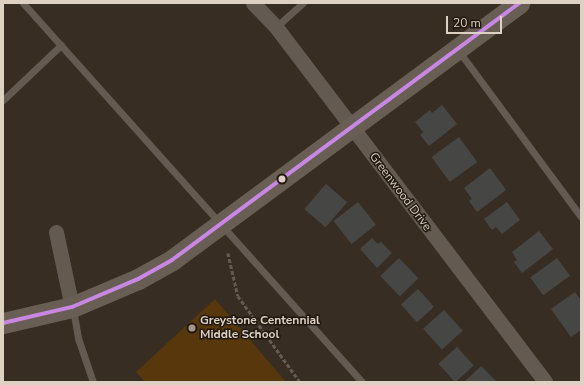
<!DOCTYPE html>
<html>
<head>
<meta charset="utf-8">
<style>
  body { margin:0 }
  #map { position:relative; width:584px; height:385px; overflow:hidden; background:#382d22; font-family:"Nunito Sans",sans-serif }
  div>[style] { position:absolute }
  .green>* { inset:0; background:#57370b }
  .building>* { inset:0; background:#464745; transform-origin:0 0 }
  .path>* { height:2.5px; margin-top:-1.25px; transform-origin:0; background:repeating-linear-gradient(90deg,#625b53 0 4px,transparent 0 6px) }
  .lane>* { height:7px; margin:-3.5px; padding:0 3.5px; transform-origin:3.5px; border-radius:3.5px; background:#635b52 }
  .street>* { height:15px; margin:-7.5px; padding:0 7.5px; transform-origin:7.5px; border-radius:7.5px; background:#635b52 }
  .secondary>* { height:21px; margin:-10.5px; padding:0 10.5px; transform-origin:10.5px; border-radius:10.5px; background:#685e53 }
  .bus-1>* { height:4px; margin:-2px; padding:0 2px; transform-origin:2px; border-radius:2px; background:#c787e3 }
  .dots>* { width:11px; height:11px; translate:-50% -50%; box-sizing:border-box; border:2px solid #21190f; border-radius:50% }
  span { translate:-50% -50%; white-space:nowrap; text-align:center; line-height:1.15; -webkit-text-stroke:3px #21190f; paint-order:stroke }
  .street-label { font-size:12px; color:#ddd1c4 }
  .poi-label { font-size:12px; color:#ddd1c4; font-weight:700 }
  .left { translate:0 -50%; text-align:left }
  .frame { position:absolute; inset:0; border:4px solid #ddd1c4; pointer-events:none }
  .scale { position:absolute; left:446px; top:16px; width:56px; height:18px; box-sizing:border-box; border:2px solid #ddd1c4; border-top:0; padding-left:5px; font-size:12px; line-height:14px; white-space:nowrap; color:#ddd1c4; -webkit-text-stroke:3px #21190f; paint-order:stroke }
</style>
</head>
<body>
<div id="map">
  <div class="green">
    <div style="clip-path:polygon(215px 299px,286px 382px,145px 382px,136px 372px)"></div>
  </div>
  <div class="building">
    <div style="clip-path:polygon(442px 105px,457px 124px,429px 146px,420px 135px,423px 132px,415px 122px,430px 110px,432px 113px)"></div>
    <div style="left:459px;top:137px;width:31px;height:34px;rotate:54deg"></div>
    <div style="clip-path:polygon(490px 168px,506px 190px,477px 212px,469px 201px,472px 199px,464px 188px)"></div>
    <div style="left:326px;top:184px;width:28px;height:33px;rotate:41deg"></div>
    <div style="left:358px;top:202px;width:29px;height:31px;rotate:52deg"></div>
    <div style="clip-path:polygon(507px 202px,520px 220px,502px 234px,496px 227px,492px 230px,484px 219px)"></div>
    <div style="clip-path:polygon(539px 231px,553px 249px,522px 273px,514px 262px,517px 260px,512px 252px)"></div>
    <div style="clip-path:polygon(372px 238px,378px 244px,381px 242px,392px 253px,377px 268px,360px 249px)"></div>
    <div style="left:399px;top:258px;width:28px;height:26px;rotate:46deg"></div>
    <div style="left:557px;top:258px;width:22px;height:33px;rotate:54deg"></div>
    <div style="left:418px;top:289px;width:24px;height:23px;rotate:48deg"></div>
    <div style="clip-path:polygon(575px 292px,581px 300px,581px 330px,571px 337px,551px 309px)"></div>
    <div style="left:444px;top:310px;width:28px;height:28px;rotate:48deg"></div>
    <div style="left:457px;top:347px;width:25px;height:25px;rotate:48deg"></div>
    <div style="clip-path:polygon(481px 366px,497px 382px,464px 382px)"></div>
  </div>
  <div class="path">
    <div style="left:228px;top:253px;width:44px;rotate:76.9deg"></div>
    <div style="left:238px;top:296px;width:106px;rotate:54.2deg"></div>
  </div>
  <div class="lane">
    <div style="left:23px;top:3px;width:508px;rotate:48.19deg"></div>
    <div style="left:276px;top:27px;width:36px;rotate:-42deg"></div>
    <div style="left:458px;top:50px;width:207px;rotate:53.6deg"></div>
    <div style="left:3px;top:100px;width:80px;rotate:-43.5deg"></div>
    <div style="left:73px;top:309px;width:29px;rotate:80deg"></div>
    <div style="left:78px;top:338px;width:46px;rotate:71.2deg"></div>
  </div>
  <div class="street">
    <div style="left:253px;top:3px;width:33px;rotate:46deg"></div>
    <div style="left:276px;top:27px;width:445px;rotate:52.8deg"></div>
    <div style="left:56px;top:232px;width:77px;rotate:78deg"></div>
  </div>
  <div class="secondary">
    <div style="left:3px;top:323px;width:71px;rotate:-13.1deg"></div>
    <div style="left:72px;top:307px;width:72px;rotate:-23deg"></div>
    <div style="left:138px;top:279px;width:39px;rotate:-29deg"></div>
    <div style="left:172px;top:260px;width:432px;rotate:-36.5deg"></div>
  </div>
  <div class="bus-1">
    <div style="left:3px;top:323px;width:71px;rotate:-13.1deg"></div>
    <div style="left:72px;top:307px;width:72px;rotate:-23deg"></div>
    <div style="left:138px;top:279px;width:39px;rotate:-29deg"></div>
    <div style="left:172px;top:260px;width:432px;rotate:-36.5deg"></div>
  </div>
  <div class="dots">
    <div style="left:282px;top:179px;background:#ddd1c4"></div>
    <div style="left:192px;top:328px;background:#a3988b"></div>
  </div>
  <div class="street-label">
    <span style="left:400px;top:192px;rotate:53deg">Greenwood Drive</span>
  </div>
  <div class="poi-label">
    <span class="left" style="left:200px;top:328px">Greystone Centennial<br>Middle School</span>
  </div>
  <div class="frame"></div>
  <div class="scale">20 m</div>
</div>
</body>
</html>
